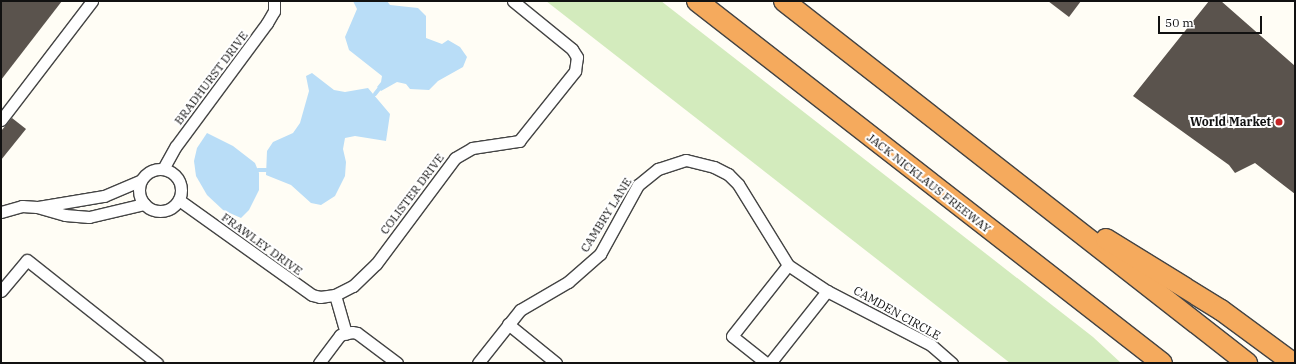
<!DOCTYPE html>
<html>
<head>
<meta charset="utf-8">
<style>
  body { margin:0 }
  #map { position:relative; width:1296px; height:364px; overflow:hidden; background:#fffdf5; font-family:"IBM Plex Serif",serif }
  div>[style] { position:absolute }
  .green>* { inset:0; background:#d3ebbd }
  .water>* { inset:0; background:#b9ddf7 }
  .stream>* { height:4px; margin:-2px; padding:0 2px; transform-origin:2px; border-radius:2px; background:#b9ddf7 }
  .building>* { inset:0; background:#5a534d }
  .roads { filter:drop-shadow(1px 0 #444) drop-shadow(-1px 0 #444) drop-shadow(0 1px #444) drop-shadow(0 -1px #444) }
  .street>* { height:11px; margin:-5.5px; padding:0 5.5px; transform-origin:5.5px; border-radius:5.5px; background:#fff }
  .street>.ring { margin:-5.5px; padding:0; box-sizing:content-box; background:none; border:11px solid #fff; border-radius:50% }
  .highway>* { height:20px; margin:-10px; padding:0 10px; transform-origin:10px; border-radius:10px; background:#f5aa5d }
  .dots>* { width:11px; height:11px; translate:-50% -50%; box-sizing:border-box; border:2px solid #fff; border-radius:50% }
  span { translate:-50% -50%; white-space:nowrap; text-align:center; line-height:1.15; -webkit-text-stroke:4px #fff; paint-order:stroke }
  .street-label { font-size:12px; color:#111 }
  .poi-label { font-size:12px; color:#111; font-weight:700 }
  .right { translate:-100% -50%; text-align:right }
  .frame { position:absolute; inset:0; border:2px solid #111; pointer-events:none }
  .scale { position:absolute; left:1158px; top:16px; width:104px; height:18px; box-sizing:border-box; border:2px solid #111; border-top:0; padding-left:5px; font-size:12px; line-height:14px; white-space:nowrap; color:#111; -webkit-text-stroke:3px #fff; paint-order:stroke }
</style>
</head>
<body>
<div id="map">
  <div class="green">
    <div style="clip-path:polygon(546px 1px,661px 1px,1093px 337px,1121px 363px,1010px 363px)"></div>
  </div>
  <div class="water">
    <div style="clip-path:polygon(353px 1px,387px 1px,390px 5px,418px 8px,426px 16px,426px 38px,442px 44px,448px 40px,460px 47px,467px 57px,463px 67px,438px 81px,429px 90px,410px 89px,406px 84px,397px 82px,381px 91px,377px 87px,381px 82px,382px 76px,349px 50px,345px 37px,357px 9px)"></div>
    <div style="clip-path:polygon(312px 73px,334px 90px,345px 92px,368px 88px,390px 114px,386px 141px,355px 136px,345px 138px,343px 149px,346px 162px,345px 176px,335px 196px,321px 205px,311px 203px,291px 185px,266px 175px,267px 151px,273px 142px,293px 133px,300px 123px,309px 91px,306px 76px)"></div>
    <div style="clip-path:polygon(207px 133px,233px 146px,255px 163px,259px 173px,259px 190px,249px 210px,241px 218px,223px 210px,207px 195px,196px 176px,194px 161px,197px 148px)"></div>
  </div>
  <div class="stream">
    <div style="left:375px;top:94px;width:6px;rotate:-51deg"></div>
    <div style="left:258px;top:170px;width:8px"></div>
  </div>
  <div class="building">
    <div style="clip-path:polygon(1px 1px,62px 1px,1px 80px)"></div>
    <div style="clip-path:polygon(1048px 1px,1081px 1px,1069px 17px)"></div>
    <div style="clip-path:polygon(1209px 1px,1221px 1px,1295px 66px,1295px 194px,1255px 163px,1235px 173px,1229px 165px,1133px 96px)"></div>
    <div style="clip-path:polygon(12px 118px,26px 129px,1px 160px,1px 131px)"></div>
  </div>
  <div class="roads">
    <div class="street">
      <div style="left:1px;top:120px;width:150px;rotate:-52.6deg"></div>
      <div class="ring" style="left:139px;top:169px;width:31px;height:31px"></div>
      <div style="left:163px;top:169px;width:26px;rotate:-61deg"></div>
      <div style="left:176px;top:146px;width:153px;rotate:-53.5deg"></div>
      <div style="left:267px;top:23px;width:14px;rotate:-60deg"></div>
      <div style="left:274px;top:11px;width:10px;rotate:-90deg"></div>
      <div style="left:179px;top:200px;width:163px;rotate:35.5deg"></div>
      <div style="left:312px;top:295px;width:8px;rotate:14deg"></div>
      <div style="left:320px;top:297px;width:15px;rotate:-8deg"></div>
      <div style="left:335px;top:295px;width:20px;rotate:-27deg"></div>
      <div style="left:353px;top:286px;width:32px;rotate:-44deg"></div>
      <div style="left:376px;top:264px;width:132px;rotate:-53.3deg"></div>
      <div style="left:455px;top:158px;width:20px;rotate:-30deg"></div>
      <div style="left:472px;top:148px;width:48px;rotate:-8.5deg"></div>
      <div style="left:519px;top:141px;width:90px;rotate:-51.3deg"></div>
      <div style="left:575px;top:71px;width:14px;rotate:-82deg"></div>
      <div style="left:577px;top:57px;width:9px;rotate:-122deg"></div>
      <div style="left:572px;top:49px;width:76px;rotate:-140.9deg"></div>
      <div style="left:38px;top:207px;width:67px;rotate:-9.5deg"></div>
      <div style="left:104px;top:196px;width:39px;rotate:-23deg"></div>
      <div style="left:1px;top:212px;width:22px;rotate:-16deg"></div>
      <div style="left:22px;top:206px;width:15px;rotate:4deg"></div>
      <div style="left:37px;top:207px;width:29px;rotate:16deg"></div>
      <div style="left:65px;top:215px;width:24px;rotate:5deg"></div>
      <div style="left:89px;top:217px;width:57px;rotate:-13.3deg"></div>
      <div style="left:1px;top:291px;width:40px;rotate:-50deg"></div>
      <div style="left:27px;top:260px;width:166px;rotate:38.4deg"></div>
      <div style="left:335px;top:295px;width:40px;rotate:74deg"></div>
      <div style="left:508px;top:324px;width:62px;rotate:39.1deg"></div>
      <div style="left:319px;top:363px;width:35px;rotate:-53deg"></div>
      <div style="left:340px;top:335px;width:12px;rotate:-14deg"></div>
      <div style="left:352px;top:332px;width:5px;rotate:11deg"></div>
      <div style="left:357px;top:333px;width:50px;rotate:36.9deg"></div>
      <div style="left:478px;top:363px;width:68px;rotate:-51.6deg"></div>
      <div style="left:520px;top:310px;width:56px;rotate:-30.3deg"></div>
      <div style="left:568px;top:282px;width:43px;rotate:-41.2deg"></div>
      <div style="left:600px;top:254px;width:79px;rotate:-61.2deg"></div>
      <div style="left:638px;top:185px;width:26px;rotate:-39deg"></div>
      <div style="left:658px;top:169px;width:29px;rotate:-18deg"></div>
      <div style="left:686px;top:160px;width:29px;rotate:14deg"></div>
      <div style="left:714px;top:167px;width:16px;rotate:27deg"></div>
      <div style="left:728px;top:174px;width:14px;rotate:45deg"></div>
      <div style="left:738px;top:184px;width:95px;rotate:58.3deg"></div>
      <div style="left:788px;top:265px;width:47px;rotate:33.7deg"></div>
      <div style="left:827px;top:291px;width:117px;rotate:27.4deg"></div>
      <div style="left:931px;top:345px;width:28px;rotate:41deg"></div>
      <div style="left:766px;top:363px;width:43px;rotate:-141.5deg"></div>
      <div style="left:732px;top:336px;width:90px;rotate:-51.7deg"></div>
      <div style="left:770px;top:363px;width:92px;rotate:-51.6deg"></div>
    </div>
    <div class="highway">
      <div style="left:697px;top:1px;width:589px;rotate:37.9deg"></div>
      <div style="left:784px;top:1px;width:588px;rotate:38.02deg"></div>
      <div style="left:1106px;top:239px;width:135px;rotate:31.7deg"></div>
      <div style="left:1221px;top:310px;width:89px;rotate:36.4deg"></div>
    </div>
  </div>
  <div class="dots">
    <div style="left:1279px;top:122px;background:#c42626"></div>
  </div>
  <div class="street-label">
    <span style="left:211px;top:78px;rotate:-53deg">BRADHURST DRIVE</span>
    <span style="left:929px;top:183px;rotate:38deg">JACK NICKLAUS FREEWAY</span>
    <span style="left:412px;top:194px;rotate:-53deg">COLISTER DRIVE</span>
    <span style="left:606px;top:215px;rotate:-58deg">CAMBRY LANE</span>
    <span style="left:262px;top:244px;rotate:36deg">FRAWLEY DRIVE</span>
    <span style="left:897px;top:313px;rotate:29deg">CAMDEN CIRCLE</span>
  </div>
  <div class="poi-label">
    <span class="right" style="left:1271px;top:122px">World Market</span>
  </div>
  <div class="frame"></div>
  <div class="scale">50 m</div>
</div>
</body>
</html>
